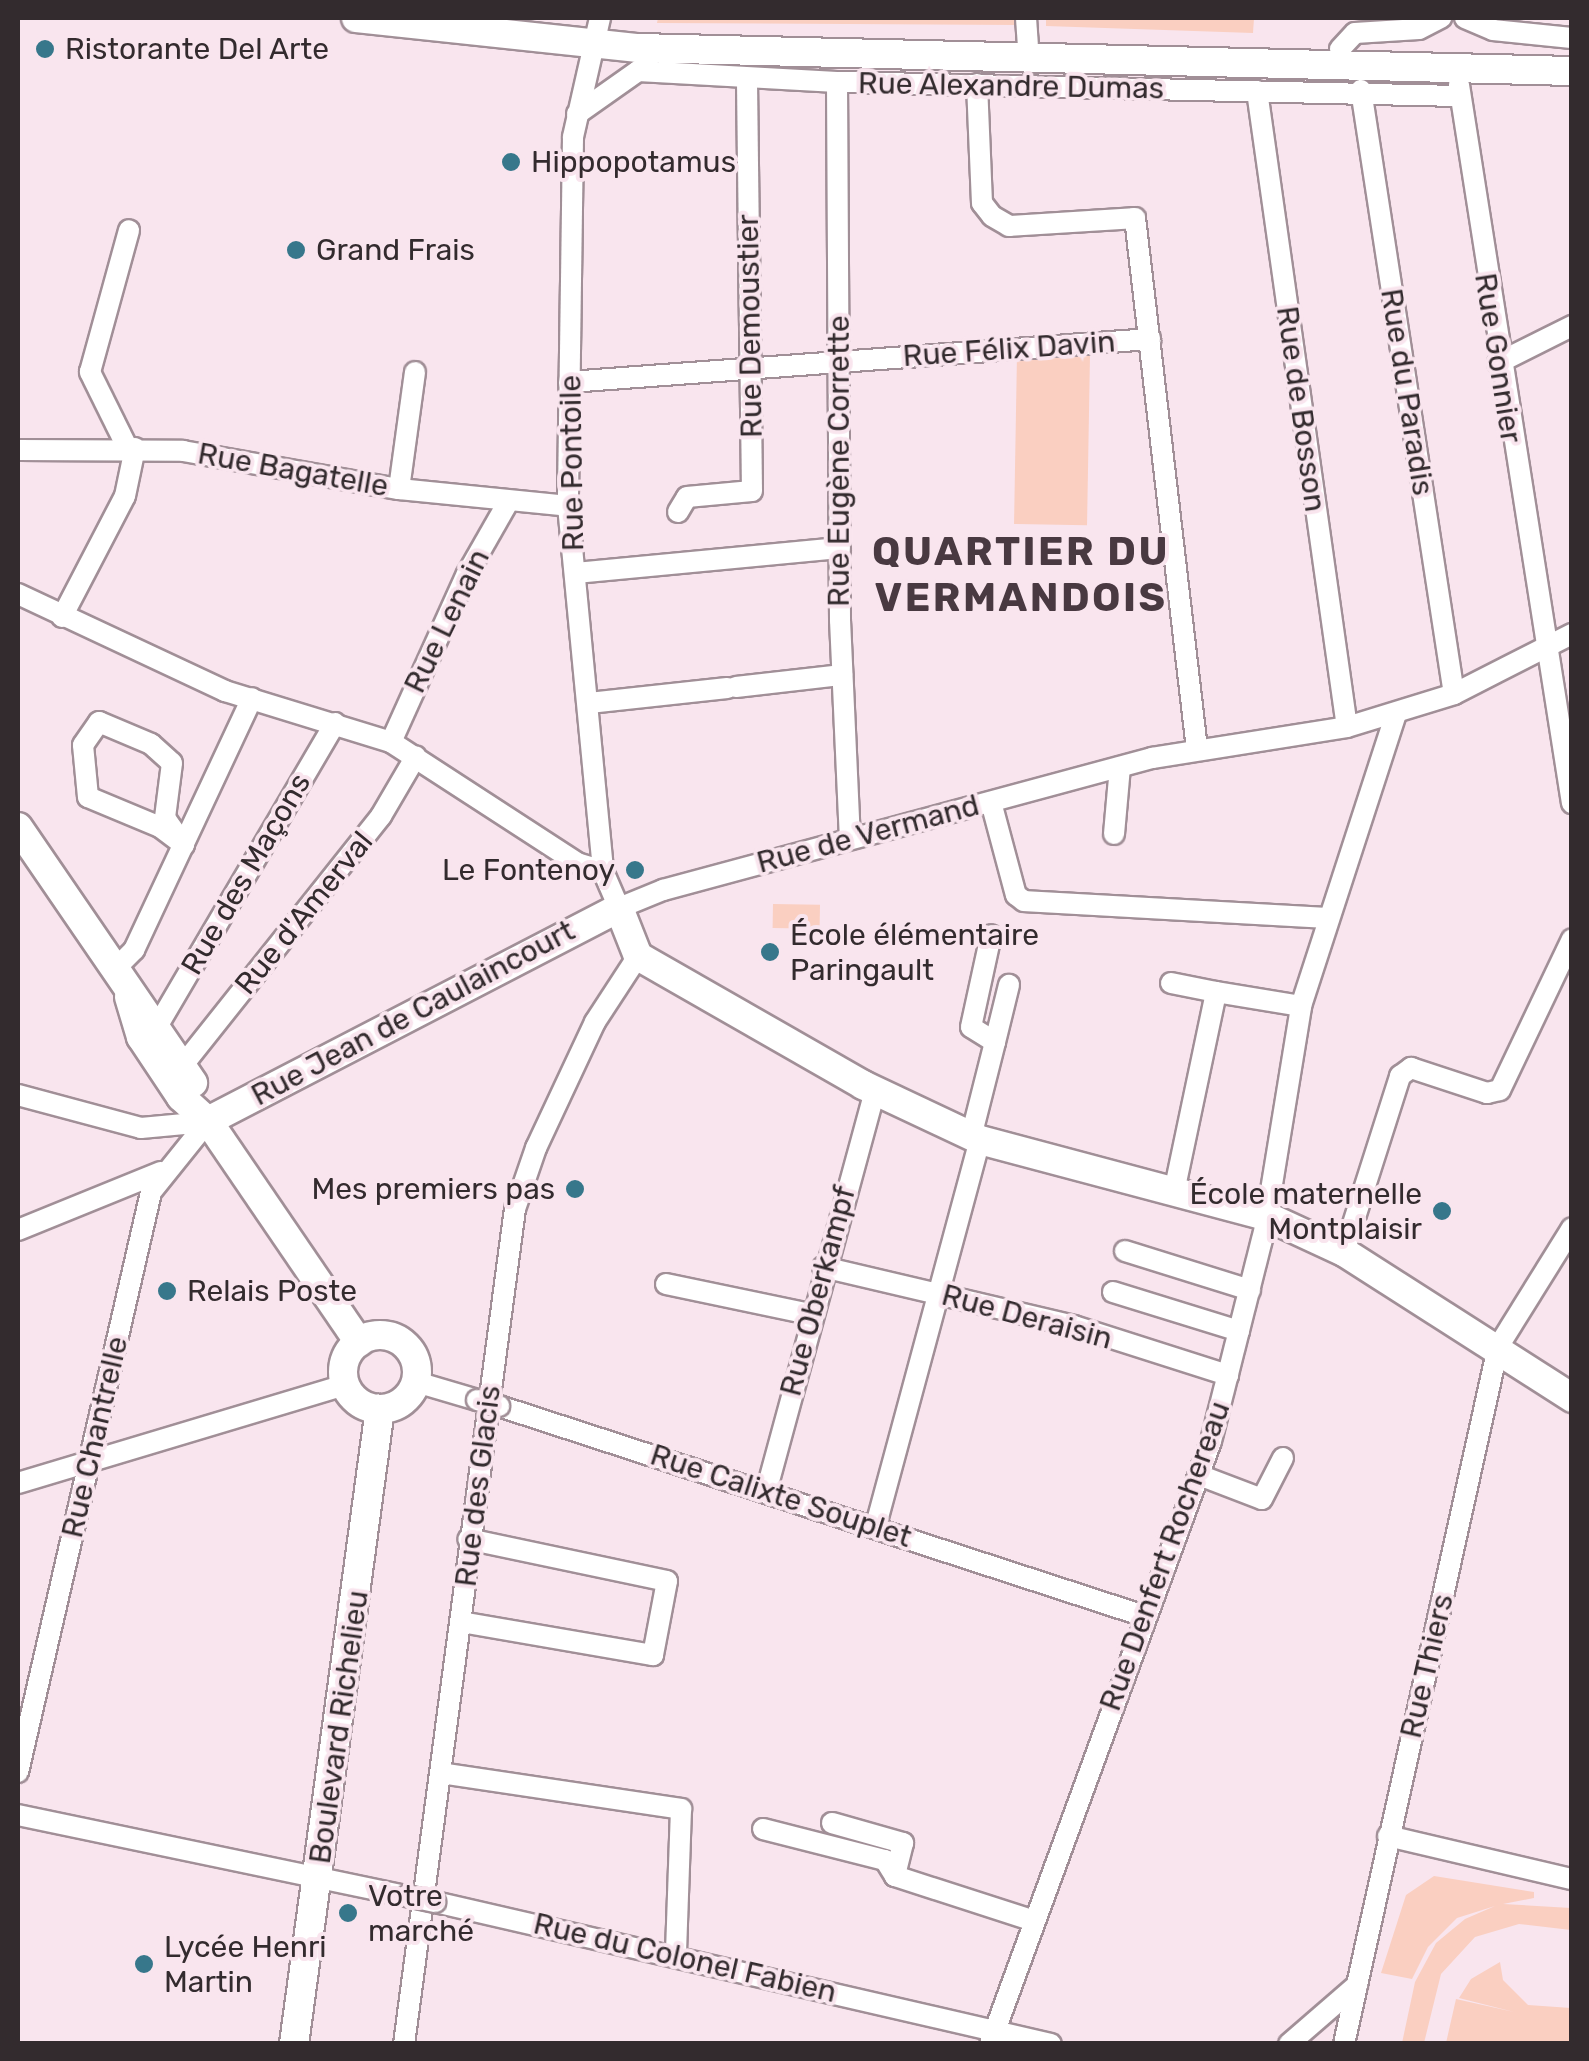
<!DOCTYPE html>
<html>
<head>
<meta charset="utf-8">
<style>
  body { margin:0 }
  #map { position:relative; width:1589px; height:2061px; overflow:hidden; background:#f9e5ee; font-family:Rubik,sans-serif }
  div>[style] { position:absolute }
  .green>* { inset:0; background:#facfc1; transform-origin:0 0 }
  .roads { filter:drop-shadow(2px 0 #a18f97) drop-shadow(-2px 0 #a18f97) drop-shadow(0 2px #a18f97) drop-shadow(0 -2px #a18f97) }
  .minor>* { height:20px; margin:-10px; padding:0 10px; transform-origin:10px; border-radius:10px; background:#fff }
  .major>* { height:28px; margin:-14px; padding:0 14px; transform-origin:14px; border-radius:14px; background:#fff }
  .major>.ring { margin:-14px; padding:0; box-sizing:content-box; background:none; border:28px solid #fff; border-radius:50% }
  .bridges { filter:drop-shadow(2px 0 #a18f97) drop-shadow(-2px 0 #a18f97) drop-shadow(0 2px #a18f97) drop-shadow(0 -2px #a18f97) }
  .minor-bridge>* { height:20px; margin:-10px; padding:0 10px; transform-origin:10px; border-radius:10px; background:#fff }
  .dots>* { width:28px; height:28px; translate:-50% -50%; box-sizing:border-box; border:5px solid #f9e5ee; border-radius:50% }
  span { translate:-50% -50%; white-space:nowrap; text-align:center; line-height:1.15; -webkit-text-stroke:8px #f9e5ee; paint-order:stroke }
  .poi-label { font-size:30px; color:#332b2e }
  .left { translate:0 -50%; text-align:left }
  .right { translate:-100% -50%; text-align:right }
  .street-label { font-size:30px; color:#332b2e }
  .district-label { font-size:40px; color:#493941; font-weight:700; letter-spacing:2.5px }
  .frame { position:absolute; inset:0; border:20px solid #332b2e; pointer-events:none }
</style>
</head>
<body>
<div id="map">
  <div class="green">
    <div style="clip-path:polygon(658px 18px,1018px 18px,1019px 25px,657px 23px)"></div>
    <div style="clip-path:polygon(1046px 18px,1254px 18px,1253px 33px,1046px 26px)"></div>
    <div style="left:1017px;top:354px;width:73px;height:170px;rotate:1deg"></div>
    <div style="left:773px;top:904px;width:47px;height:24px;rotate:1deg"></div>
    <div style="clip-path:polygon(1434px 1876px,1534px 1892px,1534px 1898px,1503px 1904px,1571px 1908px,1571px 1930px,1519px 1924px,1475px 1937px,1441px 1974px,1424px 2043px,1402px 2043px,1415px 1982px,1436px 1943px,1465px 1919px,1495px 1906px,1457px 1918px,1428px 1947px,1412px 1979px,1381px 1973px,1406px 1895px)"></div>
    <div style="clip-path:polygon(1500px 1962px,1503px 1980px,1528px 2005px,1571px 2008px,1571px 2043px,1446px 2043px,1456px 1999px,1514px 2012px,1459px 1998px,1471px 1979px)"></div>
  </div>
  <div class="roads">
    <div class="minor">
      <div style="left:600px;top:18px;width:122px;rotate:102.8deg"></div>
      <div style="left:573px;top:137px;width:369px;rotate:90.8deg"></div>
      <div style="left:568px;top:506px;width:367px;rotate:84.5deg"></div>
      <div style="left:603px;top:871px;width:40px;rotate:66.6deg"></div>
      <div style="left:619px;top:908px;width:48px;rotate:-22.2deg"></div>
      <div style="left:663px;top:890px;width:507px;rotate:-15.11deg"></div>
      <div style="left:1152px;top:758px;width:197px;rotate:-9deg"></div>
      <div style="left:1347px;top:727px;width:112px;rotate:-17.1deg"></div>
      <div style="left:1454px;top:694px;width:132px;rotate:-27deg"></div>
      <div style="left:1026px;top:18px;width:26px;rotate:86deg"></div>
      <div style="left:1465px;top:18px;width:30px;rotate:23deg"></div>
      <div style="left:1493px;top:30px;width:79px;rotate:5.8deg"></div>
      <div style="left:1340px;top:49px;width:22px;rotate:-47deg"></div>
      <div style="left:1355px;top:33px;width:64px;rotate:-3.6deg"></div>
      <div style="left:1419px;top:29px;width:25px;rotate:-27deg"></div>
      <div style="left:837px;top:82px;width:538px;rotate:89.68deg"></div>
      <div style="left:840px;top:620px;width:218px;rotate:87.4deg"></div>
      <div style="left:977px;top:84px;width:119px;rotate:87.6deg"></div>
      <div style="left:982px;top:203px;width:16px;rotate:52deg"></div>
      <div style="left:992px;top:216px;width:20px;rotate:30deg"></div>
      <div style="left:1009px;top:226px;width:126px;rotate:-3.6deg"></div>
      <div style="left:1135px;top:218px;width:535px;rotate:83.34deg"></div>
      <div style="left:1459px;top:85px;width:727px;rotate:81.06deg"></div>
      <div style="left:1361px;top:90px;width:611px;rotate:81.25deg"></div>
      <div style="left:1257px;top:91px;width:642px;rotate:81.95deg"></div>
      <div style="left:577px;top:114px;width:75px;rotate:-35.2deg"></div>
      <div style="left:638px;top:71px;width:199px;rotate:3.2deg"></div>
      <div style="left:837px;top:82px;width:621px;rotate:1.29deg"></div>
      <div style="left:1498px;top:363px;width:83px;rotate:-26.6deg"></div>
      <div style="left:569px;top:382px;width:583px;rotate:-4.23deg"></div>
      <div style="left:127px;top:447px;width:84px;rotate:-116.3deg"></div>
      <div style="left:90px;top:372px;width:147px;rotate:-74.6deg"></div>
      <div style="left:18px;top:450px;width:165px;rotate:0.3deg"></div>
      <div style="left:183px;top:451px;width:219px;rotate:10deg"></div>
      <div style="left:399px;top:489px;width:170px;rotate:5.7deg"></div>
      <div style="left:399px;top:489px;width:118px;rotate:-82.2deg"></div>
      <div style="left:678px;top:512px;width:17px;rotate:-59deg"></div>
      <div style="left:687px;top:497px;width:65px;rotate:-5.3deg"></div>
      <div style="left:752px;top:491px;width:413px;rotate:-90.7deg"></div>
      <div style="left:575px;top:573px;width:266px;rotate:-5.4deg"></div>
      <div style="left:18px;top:594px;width:229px;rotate:25.1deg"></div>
      <div style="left:225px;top:691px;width:174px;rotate:17.1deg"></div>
      <div style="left:391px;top:742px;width:222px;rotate:33deg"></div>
      <div style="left:577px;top:863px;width:27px;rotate:17deg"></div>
      <div style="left:62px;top:617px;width:136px;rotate:-62.5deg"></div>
      <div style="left:125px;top:496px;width:49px;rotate:-78.2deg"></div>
      <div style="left:736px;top:687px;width:107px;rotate:-6.5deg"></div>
      <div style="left:589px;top:703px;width:139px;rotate:-6.2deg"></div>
      <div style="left:99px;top:722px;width:56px;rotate:22.9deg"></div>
      <div style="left:151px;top:744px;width:28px;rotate:42deg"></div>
      <div style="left:172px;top:763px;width:55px;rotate:97.3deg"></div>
      <div style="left:165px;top:818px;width:33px;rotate:55deg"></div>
      <div style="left:184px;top:845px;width:30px;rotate:-143deg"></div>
      <div style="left:160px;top:827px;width:78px;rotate:-157.4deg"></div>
      <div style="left:88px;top:797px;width:52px;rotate:-95.5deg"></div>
      <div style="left:83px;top:745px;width:28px;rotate:-55deg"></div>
      <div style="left:391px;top:742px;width:184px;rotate:-65.7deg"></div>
      <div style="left:467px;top:574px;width:83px;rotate:-60.3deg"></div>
      <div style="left:991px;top:802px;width:96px;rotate:75deg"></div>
      <div style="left:1016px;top:895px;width:10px;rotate:37deg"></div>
      <div style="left:1024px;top:901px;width:303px;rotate:3.2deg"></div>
      <div style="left:1114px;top:834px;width:67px;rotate:-84.9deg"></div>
      <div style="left:113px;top:971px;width:30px;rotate:-45deg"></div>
      <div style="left:134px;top:950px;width:278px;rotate:-64.9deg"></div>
      <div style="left:1171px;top:983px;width:46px;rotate:11.3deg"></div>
      <div style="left:158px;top:1025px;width:350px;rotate:-59.6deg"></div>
      <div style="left:995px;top:1042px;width:59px;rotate:-76.2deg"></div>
      <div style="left:183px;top:1065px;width:318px;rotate:-51.5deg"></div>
      <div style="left:381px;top:816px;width:69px;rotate:-59.7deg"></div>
      <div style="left:18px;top:1095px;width:127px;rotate:15deg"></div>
      <div style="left:141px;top:1128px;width:65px;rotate:-5.3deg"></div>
      <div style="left:971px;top:1137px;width:98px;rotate:-75.8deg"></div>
      <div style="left:995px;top:1042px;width:28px;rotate:-148deg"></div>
      <div style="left:971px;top:1027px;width:94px;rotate:-77.7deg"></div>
      <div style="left:1174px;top:1192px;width:204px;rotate:-78.1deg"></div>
      <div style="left:1216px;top:992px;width:86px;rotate:9.4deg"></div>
      <div style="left:18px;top:1230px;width:154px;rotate:-22.1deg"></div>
      <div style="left:1125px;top:1251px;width:131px;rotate:17.3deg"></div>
      <div style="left:1344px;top:1252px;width:185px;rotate:-72.3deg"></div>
      <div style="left:1400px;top:1076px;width:14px;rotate:-36deg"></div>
      <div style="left:1411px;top:1068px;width:80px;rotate:18.2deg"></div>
      <div style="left:1487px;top:1093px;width:13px;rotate:-13deg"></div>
      <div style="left:1500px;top:1090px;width:167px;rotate:-64.5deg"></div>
      <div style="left:823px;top:1267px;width:258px;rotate:13.2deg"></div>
      <div style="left:1074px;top:1326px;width:162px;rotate:17.7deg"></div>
      <div style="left:666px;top:1284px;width:146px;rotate:11.8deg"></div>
      <div style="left:1113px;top:1292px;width:132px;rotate:17.2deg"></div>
      <div style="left:416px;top:1382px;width:64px;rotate:16.4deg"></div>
      <div style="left:499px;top:1406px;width:678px;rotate:18.03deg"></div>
      <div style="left:1199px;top:1475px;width:67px;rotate:20.9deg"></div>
      <div style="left:1262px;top:1499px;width:46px;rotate:-62.9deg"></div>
      <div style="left:18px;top:1483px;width:341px;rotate:-16.7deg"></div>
      <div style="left:766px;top:1492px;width:416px;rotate:-74.8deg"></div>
      <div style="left:876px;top:1525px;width:399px;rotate:-74.9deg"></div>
      <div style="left:461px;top:1622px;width:195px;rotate:9.8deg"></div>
      <div style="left:653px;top:1655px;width:75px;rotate:-79.3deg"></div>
      <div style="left:667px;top:1581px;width:203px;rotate:-168.1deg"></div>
      <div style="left:18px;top:1772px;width:595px;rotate:-77.08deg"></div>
      <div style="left:151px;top:1192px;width:91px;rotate:-51.2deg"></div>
      <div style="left:441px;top:1773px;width:243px;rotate:8.5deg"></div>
      <div style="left:681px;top:1809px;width:145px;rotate:92deg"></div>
      <div style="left:18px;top:1815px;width:397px;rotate:11.8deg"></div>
      <div style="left:832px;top:1823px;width:74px;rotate:15.7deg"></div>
      <div style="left:903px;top:1843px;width:34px;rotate:104deg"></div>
      <div style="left:763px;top:1829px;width:126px;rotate:14.3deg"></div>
      <div style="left:885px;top:1860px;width:19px;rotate:58deg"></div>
      <div style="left:895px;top:1876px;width:146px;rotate:17.9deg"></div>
      <div style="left:1388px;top:1836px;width:189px;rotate:13.2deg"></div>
      <div style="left:435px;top:1902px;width:632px;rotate:12.98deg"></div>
      <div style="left:404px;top:2044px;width:842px;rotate:-82.43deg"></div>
      <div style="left:515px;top:1209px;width:65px;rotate:-71deg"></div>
      <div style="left:536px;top:1148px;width:139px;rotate:-64.9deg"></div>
      <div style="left:595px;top:1022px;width:79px;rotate:-56.9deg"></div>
      <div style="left:990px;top:2044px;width:642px;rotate:-69.87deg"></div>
      <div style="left:1211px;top:1441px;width:221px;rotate:-75.8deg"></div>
      <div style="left:1265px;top:1227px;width:224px;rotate:-80.7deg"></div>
      <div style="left:1301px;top:1006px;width:308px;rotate:-72deg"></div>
      <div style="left:1289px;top:2044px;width:90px;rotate:-40.9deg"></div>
      <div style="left:1344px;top:2044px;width:714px;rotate:-77.54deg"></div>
      <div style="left:1498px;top:1347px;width:140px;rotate:-58.1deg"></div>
    </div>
    <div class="major">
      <div style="left:356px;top:18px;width:284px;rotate:6.1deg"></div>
      <div style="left:638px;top:48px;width:934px;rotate:1.41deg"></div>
      <div style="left:18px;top:827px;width:310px;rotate:55.6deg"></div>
      <div style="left:129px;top:997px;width:42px;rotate:73.3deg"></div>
      <div style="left:141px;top:1037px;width:72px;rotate:56.3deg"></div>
      <div style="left:181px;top:1097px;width:36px;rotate:42deg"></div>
      <div style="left:208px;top:1121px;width:268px;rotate:55.7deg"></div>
      <div style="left:208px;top:1121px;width:463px;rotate:-27.4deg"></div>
      <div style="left:619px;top:908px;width:52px;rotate:68.4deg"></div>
      <div style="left:638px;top:956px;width:259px;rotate:29.8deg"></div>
      <div style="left:863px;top:1085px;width:129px;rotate:25.2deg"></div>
      <div style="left:980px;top:1140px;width:296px;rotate:14.9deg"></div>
      <div style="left:1266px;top:1216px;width:86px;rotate:24.8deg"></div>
      <div style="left:1344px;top:1252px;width:271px;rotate:32.6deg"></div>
      <div class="ring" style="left:343px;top:1335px;width:46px;height:46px"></div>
      <div style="left:294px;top:2044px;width:641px;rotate:-82.29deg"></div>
    </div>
  </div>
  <div class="bridges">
    <div class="minor-bridge">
      <div style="left:477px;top:1400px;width:23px;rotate:15deg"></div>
      <div style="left:407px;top:1896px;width:29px;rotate:12deg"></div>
    </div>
  </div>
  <div class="dots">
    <div style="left:45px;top:49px;background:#37778b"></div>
    <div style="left:511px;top:162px;background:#37778b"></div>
    <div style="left:296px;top:250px;background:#37778b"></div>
    <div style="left:635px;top:870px;background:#37778b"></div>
    <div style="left:770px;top:952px;background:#37778b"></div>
    <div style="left:575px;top:1189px;background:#37778b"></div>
    <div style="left:1442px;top:1211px;background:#37778b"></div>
    <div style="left:167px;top:1291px;background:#37778b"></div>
    <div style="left:348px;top:1913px;background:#37778b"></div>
    <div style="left:144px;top:1964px;background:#37778b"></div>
  </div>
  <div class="poi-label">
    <span class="left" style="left:65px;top:49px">Ristorante Del Arte</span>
    <span class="left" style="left:531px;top:162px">Hippopotamus</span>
    <span class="left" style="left:316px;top:250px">Grand Frais</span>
    <span class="right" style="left:615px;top:870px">Le Fontenoy</span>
    <span class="left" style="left:790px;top:952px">École élémentaire<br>Paringault</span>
    <span class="right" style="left:555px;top:1189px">Mes premiers pas</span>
    <span class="right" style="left:1422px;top:1211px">École maternelle<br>Montplaisir</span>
    <span class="left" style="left:187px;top:1291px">Relais Poste</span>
    <span class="left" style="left:368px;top:1913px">Votre<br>marché</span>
    <span class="left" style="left:164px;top:1964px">Lycée Henri<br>Martin</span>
  </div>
  <div class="street-label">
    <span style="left:1011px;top:86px;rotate:1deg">Rue Alexandre Dumas</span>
    <span style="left:750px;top:326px;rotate:-91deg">Rue Demoustier</span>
    <span style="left:1009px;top:349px;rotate:-4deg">Rue Félix Davin</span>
    <span style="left:1498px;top:358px;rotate:81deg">Rue Gonnier</span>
    <span style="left:1407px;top:392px;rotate:81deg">Rue du Paradis</span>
    <span style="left:1301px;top:409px;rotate:82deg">Rue de Bosson</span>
    <span style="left:839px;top:461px;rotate:-90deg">Rue Eugène Corrette</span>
    <span style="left:572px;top:463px;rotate:-91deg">Rue Pontoile</span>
    <span style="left:293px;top:470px;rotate:10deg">Rue Bagatelle</span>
    <span style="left:447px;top:621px;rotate:-64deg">Rue Lenain</span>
    <span style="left:868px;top:834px;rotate:-15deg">Rue de Vermand</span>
    <span style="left:246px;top:874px;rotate:-60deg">Rue des Maçons</span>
    <span style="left:304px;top:913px;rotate:-51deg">Rue d'Amerval</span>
    <span style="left:413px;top:1013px;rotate:-28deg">Rue Jean de Caulaincourt</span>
    <span style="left:818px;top:1291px;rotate:-75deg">Rue Oberkampf</span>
    <span style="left:1027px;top:1317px;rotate:15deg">Rue Deraisin</span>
    <span style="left:95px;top:1437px;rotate:-77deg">Rue Chantrelle</span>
    <span style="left:478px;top:1486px;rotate:-83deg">Rue des Glacis</span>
    <span style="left:781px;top:1496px;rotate:18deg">Rue Calixte Souplet</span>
    <span style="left:1165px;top:1556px;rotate:-70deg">Rue Denfert Rochereau</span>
    <span style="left:1427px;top:1666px;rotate:-77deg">Rue Thiers</span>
    <span style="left:339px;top:1727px;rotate:-82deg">Boulevard Richelieu</span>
    <span style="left:685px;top:1958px;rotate:13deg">Rue du Colonel Fabien</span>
  </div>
  <div class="district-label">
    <span style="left:1021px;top:575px">QUARTIER DU<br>VERMANDOIS</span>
  </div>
  <div class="frame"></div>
</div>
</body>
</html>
